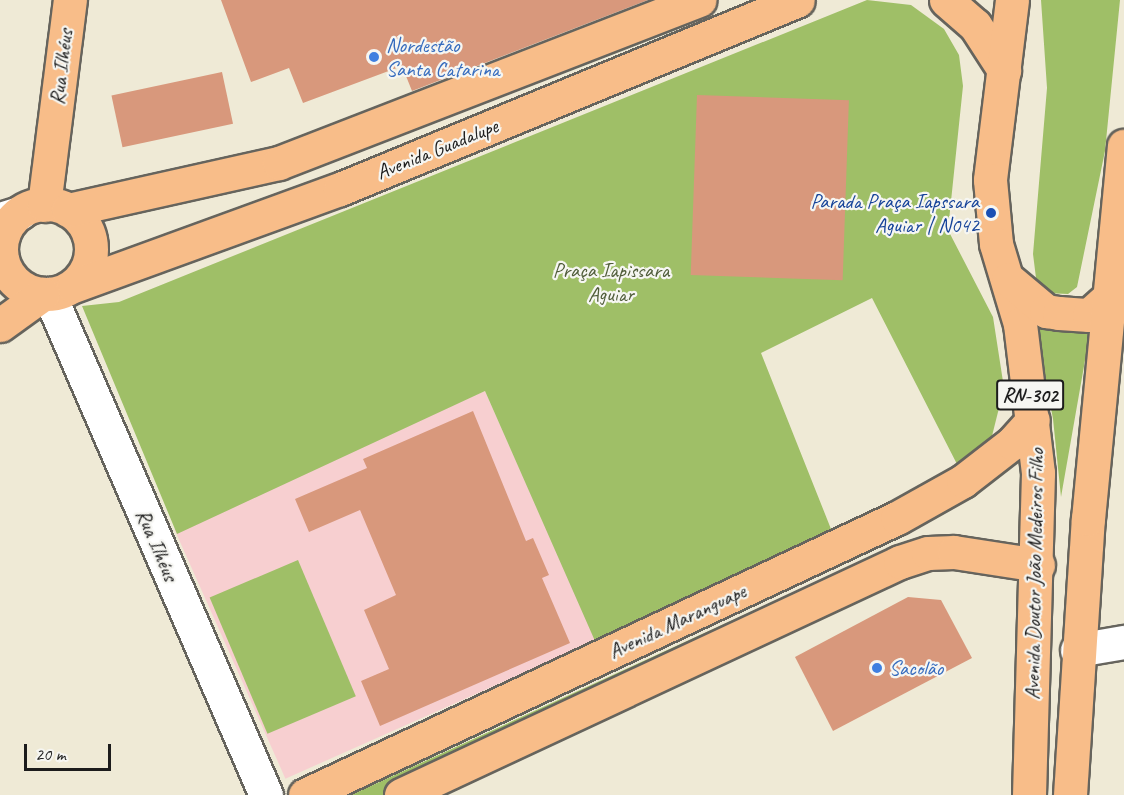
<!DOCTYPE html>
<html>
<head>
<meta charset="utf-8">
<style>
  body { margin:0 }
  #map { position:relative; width:1124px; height:795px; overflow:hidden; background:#efead6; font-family:Caveat,sans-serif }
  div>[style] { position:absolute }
  .built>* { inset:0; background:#f7cfd0; transform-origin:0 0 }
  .green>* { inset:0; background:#9fbf67; transform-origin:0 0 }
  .building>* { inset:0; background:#d8987c; transform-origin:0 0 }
  .roads { filter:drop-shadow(2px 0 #66645d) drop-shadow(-2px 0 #66645d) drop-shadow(0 2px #66645d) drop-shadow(0 -2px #66645d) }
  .minor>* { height:33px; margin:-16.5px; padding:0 16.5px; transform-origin:16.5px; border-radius:16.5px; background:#fff }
  .major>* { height:33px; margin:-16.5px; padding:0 16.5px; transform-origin:16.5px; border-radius:16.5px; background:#f8bd89 }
  .major>.ring { margin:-16.5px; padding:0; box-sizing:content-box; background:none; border:33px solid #f8bd89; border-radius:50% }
  .dots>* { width:16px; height:16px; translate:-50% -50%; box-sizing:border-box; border:3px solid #f6f6f2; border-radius:50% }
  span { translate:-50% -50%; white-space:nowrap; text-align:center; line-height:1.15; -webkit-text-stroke:4.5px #f6f6f2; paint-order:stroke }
  .shield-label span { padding:2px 4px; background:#f6f6f2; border:2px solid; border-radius:4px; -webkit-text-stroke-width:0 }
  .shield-label { font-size:20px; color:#1c1c1c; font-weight:700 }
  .shop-label { font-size:21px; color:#366cbe }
  .left { translate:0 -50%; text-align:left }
  .street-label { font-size:21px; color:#1c1c1c }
  .transit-label { font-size:21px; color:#164399 }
  .right { translate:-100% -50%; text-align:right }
  .park-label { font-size:21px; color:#505d3a }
  .scale { position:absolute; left:24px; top:744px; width:87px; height:27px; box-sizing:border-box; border:3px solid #1c1c1c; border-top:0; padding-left:8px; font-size:18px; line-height:21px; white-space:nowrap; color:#1c1c1c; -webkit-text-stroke:4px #f6f6f2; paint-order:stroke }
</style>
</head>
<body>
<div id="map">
  <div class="built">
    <div style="left:485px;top:391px;width:273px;height:340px;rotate:66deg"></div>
  </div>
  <div class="green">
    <div style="clip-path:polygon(867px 0,911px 5px,944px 29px,959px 55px,963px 86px,948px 230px,993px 317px,1004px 388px,991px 440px,960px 470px,872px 298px,761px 353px,831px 529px,595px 641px,485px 391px,177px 534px,82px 306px,119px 302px)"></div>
    <div style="clip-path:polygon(1041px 0,1120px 0,1105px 151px,1077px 287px,1068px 294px,1046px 293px,1037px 286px,1033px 254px,1047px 88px)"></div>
    <div style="clip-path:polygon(1036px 327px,1090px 332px,1061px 497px,1053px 419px)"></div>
    <div style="left:298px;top:560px;width:148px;height:96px;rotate:67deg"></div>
    <div style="clip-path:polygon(842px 570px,850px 576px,390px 795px,351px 795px)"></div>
  </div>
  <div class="building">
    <div style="clip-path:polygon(221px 0,648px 0,412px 91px,402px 66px,303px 103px,289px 68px,251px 82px)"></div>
    <div style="left:222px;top:72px;width:53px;height:113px;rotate:78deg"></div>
    <div style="left:697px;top:95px;width:152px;height:180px;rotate:2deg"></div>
    <div style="clip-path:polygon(473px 411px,526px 541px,533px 538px,549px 575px,542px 578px,570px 643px,380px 726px,361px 681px,389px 669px,364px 610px,396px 595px,360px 510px,309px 532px,295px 499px,367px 468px,363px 459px)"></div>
    <div style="clip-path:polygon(908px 597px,941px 600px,972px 658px,833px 731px,795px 657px)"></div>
  </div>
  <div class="roads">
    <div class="minor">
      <div style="left:0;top:219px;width:21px;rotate:-17deg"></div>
      <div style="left:0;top:258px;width:2px;rotate:27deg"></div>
      <div style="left:49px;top:294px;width:546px;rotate:66.58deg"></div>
      <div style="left:1077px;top:650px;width:48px;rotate:-9.7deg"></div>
    </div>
    <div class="major">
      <div style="left:946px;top:0;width:38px;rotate:41deg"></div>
      <div style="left:975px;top:25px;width:54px;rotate:57.2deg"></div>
      <div style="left:1012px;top:0;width:181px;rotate:97deg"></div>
      <div style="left:990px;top:180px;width:64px;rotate:84.6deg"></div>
      <div style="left:996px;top:244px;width:84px;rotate:73.3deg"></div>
      <div style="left:1020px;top:324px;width:150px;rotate:83.1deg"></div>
      <div style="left:1038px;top:473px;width:322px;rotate:91.6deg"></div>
      <div class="ring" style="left:1px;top:204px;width:57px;height:57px"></div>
      <div style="left:44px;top:205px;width:207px;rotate:-82.8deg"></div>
      <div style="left:68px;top:210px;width:216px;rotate:-12.6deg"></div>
      <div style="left:279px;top:163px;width:451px;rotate:-21.2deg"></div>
      <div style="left:1008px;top:279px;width:50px;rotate:40.1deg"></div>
      <div style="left:1046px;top:311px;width:13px;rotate:9deg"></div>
      <div style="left:1059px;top:313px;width:30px;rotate:4deg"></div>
      <div style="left:1089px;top:315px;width:30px;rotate:-42deg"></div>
      <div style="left:73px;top:286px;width:284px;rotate:-20deg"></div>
      <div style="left:340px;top:189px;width:495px;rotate:-22.4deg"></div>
      <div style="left:0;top:325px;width:53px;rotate:-35.8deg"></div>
      <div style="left:305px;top:795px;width:654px;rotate:-25.08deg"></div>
      <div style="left:897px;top:518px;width:76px;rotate:-29.3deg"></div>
      <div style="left:963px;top:481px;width:62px;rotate:-37.8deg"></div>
      <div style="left:1012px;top:443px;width:31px;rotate:-48deg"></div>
      <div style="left:401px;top:795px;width:551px;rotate:-25.03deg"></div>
      <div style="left:900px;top:562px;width:29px;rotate:-18deg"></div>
      <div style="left:928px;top:553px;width:26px;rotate:-2deg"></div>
      <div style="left:954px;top:552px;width:85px;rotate:8.8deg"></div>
      <div style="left:1070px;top:795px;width:277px;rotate:-86.3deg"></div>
      <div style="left:1088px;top:519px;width:375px;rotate:-84.5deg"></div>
    </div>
  </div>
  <div class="dots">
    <div style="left:374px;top:57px;background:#3f7fe0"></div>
    <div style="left:991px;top:213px;background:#1a4fb4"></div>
    <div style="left:877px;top:668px;background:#3f7fe0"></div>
  </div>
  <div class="shield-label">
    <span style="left:1030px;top:395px">RN-302</span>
  </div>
  <div class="shop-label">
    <span class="left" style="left:386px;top:57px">Nordestão<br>Santa Catarina</span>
    <span class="left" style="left:889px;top:668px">Sacolão</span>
  </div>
  <div class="street-label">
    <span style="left:61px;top:67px;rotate:-83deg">Rua Ilhéus</span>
    <span style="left:437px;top:149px;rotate:-22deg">Avenida Guadalupe</span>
    <span style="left:157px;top:545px;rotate:67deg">Rua Ilhéus</span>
    <span style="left:1034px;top:574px;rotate:-89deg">Avenida Doutor João Medeiros Filho</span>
    <span style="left:677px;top:621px;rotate:-25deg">Avenida Maranguape</span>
  </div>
  <div class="transit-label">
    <span class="right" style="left:979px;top:213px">Parada Praça Iapssara<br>Aguiar | N042</span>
  </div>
  <div class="park-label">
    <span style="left:611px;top:282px">Praça Iapissara<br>Aguiar</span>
  </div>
  <div class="scale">20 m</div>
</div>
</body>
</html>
